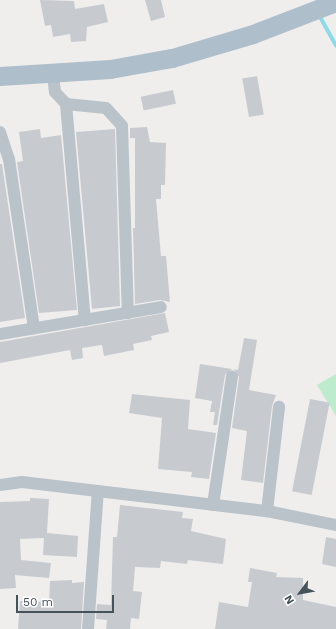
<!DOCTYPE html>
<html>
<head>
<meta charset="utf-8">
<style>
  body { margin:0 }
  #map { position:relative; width:336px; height:629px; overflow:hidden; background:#f0eded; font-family:"Work Sans",sans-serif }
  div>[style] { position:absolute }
  .green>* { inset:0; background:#bdeccc }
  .stream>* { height:4px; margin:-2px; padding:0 2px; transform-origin:2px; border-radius:2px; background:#8cdae7 }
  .building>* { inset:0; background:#c7cbd0; transform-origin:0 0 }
  .street>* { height:12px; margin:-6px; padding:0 6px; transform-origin:6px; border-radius:6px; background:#b9c3c9 }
  .primary>* { height:19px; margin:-9.5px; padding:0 9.5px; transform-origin:9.5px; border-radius:9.5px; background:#aebfcb }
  span { translate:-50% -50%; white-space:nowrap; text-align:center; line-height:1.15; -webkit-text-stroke:3px #fff; paint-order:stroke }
  .north { position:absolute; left:280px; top:573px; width:40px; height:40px; -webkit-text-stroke:3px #fff; paint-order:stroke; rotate:238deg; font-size:11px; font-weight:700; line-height:16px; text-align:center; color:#465259 }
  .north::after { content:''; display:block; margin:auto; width:14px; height:18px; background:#465259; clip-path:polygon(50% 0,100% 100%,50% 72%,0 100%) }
  .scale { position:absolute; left:16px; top:595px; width:98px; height:18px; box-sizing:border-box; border:2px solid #465259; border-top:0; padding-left:5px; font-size:12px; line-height:14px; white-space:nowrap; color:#465259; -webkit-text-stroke:3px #fff; paint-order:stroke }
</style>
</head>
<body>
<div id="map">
  <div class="green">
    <div style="clip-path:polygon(336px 374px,336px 416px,317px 385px)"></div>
  </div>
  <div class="stream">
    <div style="left:319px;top:15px;width:35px;rotate:61deg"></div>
  </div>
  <div class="building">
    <div style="clip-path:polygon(40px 0,74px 1px,75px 9px,104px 4px,108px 22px,87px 27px,86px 41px,71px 42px,70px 34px,53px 37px,51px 25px,45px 26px)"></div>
    <div style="clip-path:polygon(145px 0,161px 0,165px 17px,151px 21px)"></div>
    <div style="left:257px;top:76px;width:39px;height:15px;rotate:80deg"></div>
    <div style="left:173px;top:90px;width:14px;height:33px;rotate:78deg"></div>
    <div style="clip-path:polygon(147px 127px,150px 142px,166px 143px,165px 185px,161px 185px,161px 199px,156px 199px,161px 256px,166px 256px,170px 302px,160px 300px,135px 304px,133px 228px,135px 228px,135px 138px,130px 138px,130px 128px)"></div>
    <div style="clip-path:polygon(40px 129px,41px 138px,61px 135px,77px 310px,39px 313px,17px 162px,23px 161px,19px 132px)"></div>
    <div style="clip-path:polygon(115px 129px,120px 306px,92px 309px,76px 132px)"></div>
    <div style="clip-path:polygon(0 164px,2px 164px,25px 318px,0 322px)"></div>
    <div style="clip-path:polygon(165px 313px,169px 332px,151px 336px,152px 340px,133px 344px,134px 350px,104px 356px,102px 345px,82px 348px,83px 358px,72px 360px,70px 350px,0 363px,0 342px)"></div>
    <div style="clip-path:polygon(244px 338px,257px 340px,249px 390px,276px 395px,272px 406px,263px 483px,241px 480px,247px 431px,232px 428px,239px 377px,234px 369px,238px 370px)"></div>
    <div style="clip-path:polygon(200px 364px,232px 369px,225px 375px,217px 425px,213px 425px,215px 412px,210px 412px,212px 401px,195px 398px)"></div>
    <div style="clip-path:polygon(132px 394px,190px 400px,188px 429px,216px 433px,209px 479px,191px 477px,192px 472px,158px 469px,162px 418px,129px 413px)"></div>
    <div style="left:310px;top:399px;width:20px;height:94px;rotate:11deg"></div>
    <div style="clip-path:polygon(30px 498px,49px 499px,47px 533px,78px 536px,77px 557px,43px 555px,44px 538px,20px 539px,21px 560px,51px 563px,49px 578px,15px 575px,16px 588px,0 589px,0 502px,30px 501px)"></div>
    <div style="clip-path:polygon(120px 505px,183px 512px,182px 518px,193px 519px,191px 531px,226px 539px,223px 564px,188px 560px,187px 564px,161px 561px,160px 568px,135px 567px,133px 591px,142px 592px,139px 619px,131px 618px,130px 629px,106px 629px,107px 620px,96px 619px,97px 604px,111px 605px,113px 537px,117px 537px)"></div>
    <div style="clip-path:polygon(326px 537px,336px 539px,336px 567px,322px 564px)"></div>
    <div style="clip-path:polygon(250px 568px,277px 573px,276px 577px,303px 578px,303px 600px,336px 607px,336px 629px,215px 629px,219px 602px,248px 607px,252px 582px,248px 582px)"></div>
    <div style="clip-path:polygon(72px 580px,72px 583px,84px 582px,81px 629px,18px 629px,20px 601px,49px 602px,50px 581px)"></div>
  </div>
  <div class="street">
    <div style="left:53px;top:74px;width:18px;rotate:84deg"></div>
    <div style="left:55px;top:92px;width:16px;rotate:47deg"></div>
    <div style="left:66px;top:104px;width:40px;rotate:5.7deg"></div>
    <div style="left:106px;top:108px;width:24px;rotate:48deg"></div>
    <div style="left:122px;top:126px;width:187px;rotate:88.2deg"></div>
    <div style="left:66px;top:104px;width:217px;rotate:85deg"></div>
    <div style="left:0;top:132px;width:28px;rotate:72deg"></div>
    <div style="left:9px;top:159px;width:171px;rotate:81.6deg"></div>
    <div style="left:0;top:334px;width:163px;rotate:-9.5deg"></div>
    <div style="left:0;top:485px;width:22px;rotate:-8deg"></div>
    <div style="left:22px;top:482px;width:247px;rotate:6.8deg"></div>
    <div style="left:267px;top:511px;width:70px;rotate:11.5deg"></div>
    <div style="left:213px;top:505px;width:130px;rotate:-81.6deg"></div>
    <div style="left:267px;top:511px;width:105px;rotate:-83.4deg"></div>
    <div style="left:88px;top:629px;width:138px;rotate:-85.9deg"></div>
  </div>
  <div class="primary">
    <div style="left:0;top:76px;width:110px;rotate:-3.6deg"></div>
    <div style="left:110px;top:69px;width:63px;rotate:-10.1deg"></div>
    <div style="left:172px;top:58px;width:84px;rotate:-16.5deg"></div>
    <div style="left:253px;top:34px;width:89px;rotate:-21.1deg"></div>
  </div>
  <div class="north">N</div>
  <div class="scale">50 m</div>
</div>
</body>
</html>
